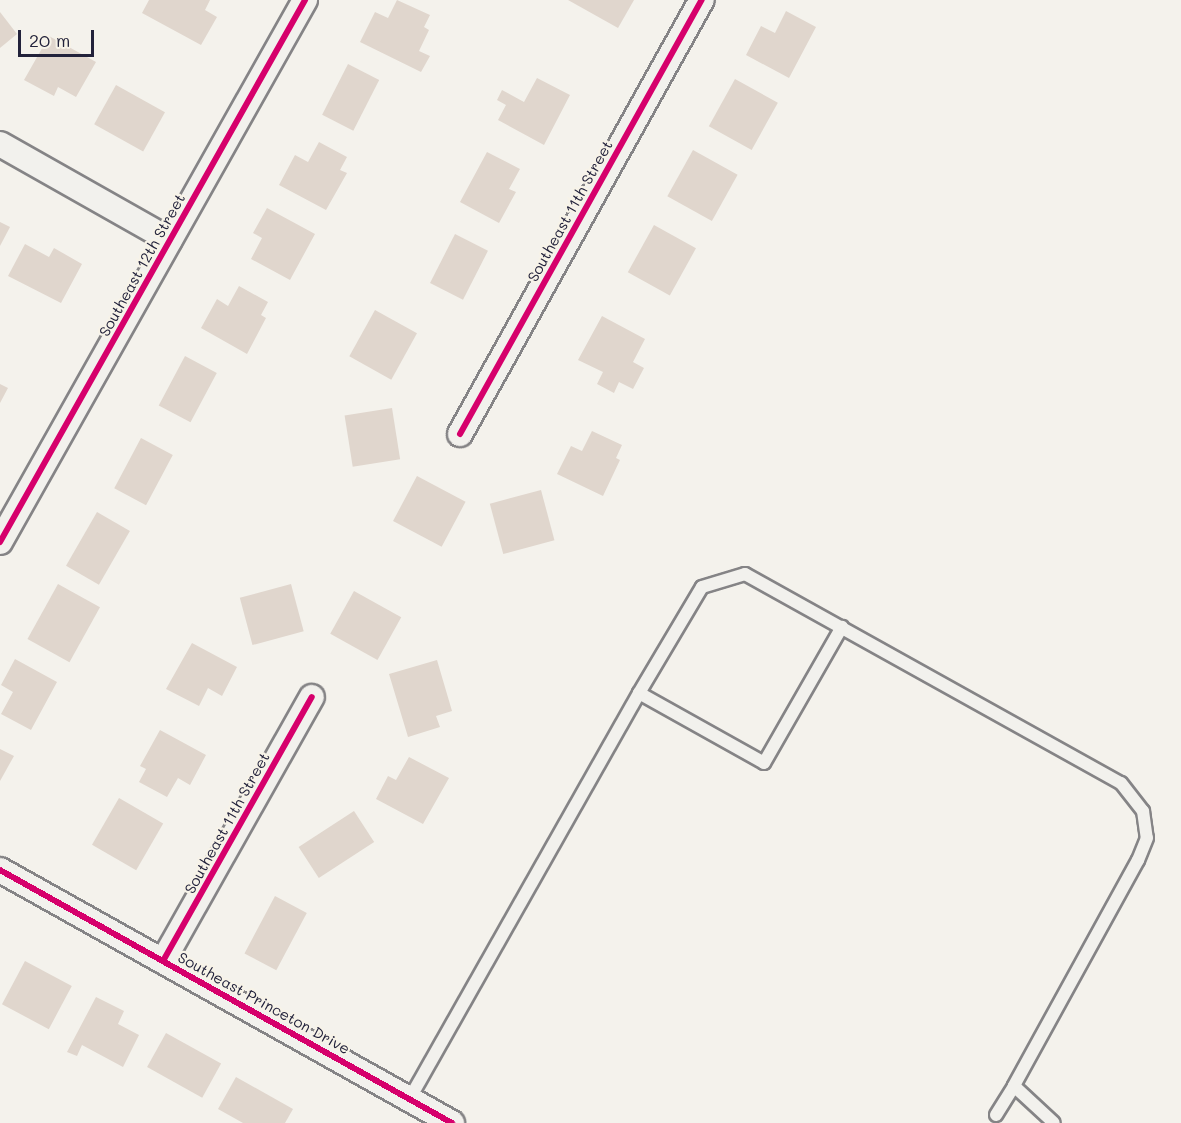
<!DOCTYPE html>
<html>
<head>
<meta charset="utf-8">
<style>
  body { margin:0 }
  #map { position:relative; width:1181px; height:1123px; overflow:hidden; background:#f4f2ec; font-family:Mali,sans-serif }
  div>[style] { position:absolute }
  .building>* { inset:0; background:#e0d6cd; transform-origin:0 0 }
  .roads { filter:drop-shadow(2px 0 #858486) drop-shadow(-2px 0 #858486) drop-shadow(0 2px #858486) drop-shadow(0 -2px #858486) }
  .service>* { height:12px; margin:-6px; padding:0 6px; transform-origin:6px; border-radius:6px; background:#f2f1ed }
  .minor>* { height:24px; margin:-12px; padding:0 12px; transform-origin:12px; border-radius:12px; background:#f2f1ed }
  .cycleway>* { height:6px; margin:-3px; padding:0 3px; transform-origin:3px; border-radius:3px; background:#d6006c }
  span { translate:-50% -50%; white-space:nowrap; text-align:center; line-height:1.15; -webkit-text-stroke:4.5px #f7f3e8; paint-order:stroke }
  .street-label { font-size:15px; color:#22223b }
  .scale { position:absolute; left:18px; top:30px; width:76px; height:27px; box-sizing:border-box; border:3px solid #22223b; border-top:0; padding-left:8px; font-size:18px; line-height:21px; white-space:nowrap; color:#22223b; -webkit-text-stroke:4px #f7f3e8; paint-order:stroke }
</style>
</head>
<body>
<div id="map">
  <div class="building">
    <div style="clip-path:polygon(149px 0,210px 0,205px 10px,217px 17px,201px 45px,142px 13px)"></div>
    <div style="clip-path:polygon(397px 0,430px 15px,424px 27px,429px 30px,419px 51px,430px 56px,421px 72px,360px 42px,375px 12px,388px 18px)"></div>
    <div style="clip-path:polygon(568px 0,634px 0,618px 28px)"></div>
    <div style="clip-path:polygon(786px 11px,816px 27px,789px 78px,746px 55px,761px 26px,775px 33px)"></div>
    <div style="clip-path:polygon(0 12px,17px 34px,0 48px)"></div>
    <div style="clip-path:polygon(49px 36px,96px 62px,76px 97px,58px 87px,54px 96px,24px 80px)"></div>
    <div style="left:348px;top:64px;width:35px;height:57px;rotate:27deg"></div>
    <div style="clip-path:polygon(537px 78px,570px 95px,544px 145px,498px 120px,506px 105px,497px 100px,502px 90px,524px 102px)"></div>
    <div style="left:735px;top:79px;width:49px;height:54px;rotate:29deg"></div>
    <div style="left:116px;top:85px;width:56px;height:45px;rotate:29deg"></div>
    <div style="clip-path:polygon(319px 142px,347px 157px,340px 170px,347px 173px,326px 210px,279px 185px,295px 155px,308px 162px)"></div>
    <div style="left:693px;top:150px;width:51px;height:53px;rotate:29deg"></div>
    <div style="clip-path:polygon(487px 152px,520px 169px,509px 189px,516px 192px,499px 223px,460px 202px)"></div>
    <div style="clip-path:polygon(267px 208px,315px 234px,290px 280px,251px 259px,262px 238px,253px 233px)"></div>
    <div style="clip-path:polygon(0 222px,10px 227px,0 246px)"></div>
    <div style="left:654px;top:225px;width:48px;height:54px;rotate:29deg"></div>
    <div style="left:455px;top:234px;width:37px;height:55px;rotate:27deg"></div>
    <div style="clip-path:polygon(25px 244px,49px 257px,54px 248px,82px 264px,61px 303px,8px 276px)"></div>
    <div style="clip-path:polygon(239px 286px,268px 302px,261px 315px,266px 318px,247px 354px,201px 328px,217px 299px,228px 306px)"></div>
    <div style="left:375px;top:310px;width:48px;height:53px;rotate:29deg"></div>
    <div style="clip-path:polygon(602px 316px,645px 339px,633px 362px,644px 368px,633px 389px,619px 382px,614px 393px,597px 384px,603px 372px,578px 360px)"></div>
    <div style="left:185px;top:356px;width:36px;height:56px;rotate:28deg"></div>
    <div style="clip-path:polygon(0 384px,8px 388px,0 403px)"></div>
    <div style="left:392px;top:408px;width:52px;height:48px;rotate:81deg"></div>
    <div style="clip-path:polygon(592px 431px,622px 445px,616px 458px,620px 460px,603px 496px,557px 474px,571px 446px,582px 451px)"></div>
    <div style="left:141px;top:438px;width:36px;height:57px;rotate:28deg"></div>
    <div style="left:417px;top:476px;width:55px;height:51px;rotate:28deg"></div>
    <div style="left:541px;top:490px;width:52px;height:53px;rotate:75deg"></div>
    <div style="left:97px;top:512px;width:38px;height:62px;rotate:30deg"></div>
    <div style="left:58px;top:584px;width:48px;height:63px;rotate:29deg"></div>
    <div style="left:291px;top:584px;width:49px;height:53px;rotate:75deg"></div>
    <div style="left:354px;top:591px;width:54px;height:49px;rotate:29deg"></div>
    <div style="clip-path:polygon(192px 643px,237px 667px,222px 696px,208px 688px,199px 706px,166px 689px)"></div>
    <div style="clip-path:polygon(15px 659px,57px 682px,31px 730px,1px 714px,13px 692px,1px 685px)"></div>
    <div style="clip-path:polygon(437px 660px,452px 711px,436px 716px,440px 727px,408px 737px,389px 674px)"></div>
    <div style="clip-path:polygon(160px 730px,206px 755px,190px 785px,178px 778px,167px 797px,139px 782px,146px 769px,140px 766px)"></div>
    <div style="clip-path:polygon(0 749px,14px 756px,0 781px)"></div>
    <div style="clip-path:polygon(409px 757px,449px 778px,423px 824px,376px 799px,388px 776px,396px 780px)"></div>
    <div style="left:119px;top:798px;width:51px;height:54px;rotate:30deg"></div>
    <div style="left:354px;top:811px;width:37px;height:66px;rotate:57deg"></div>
    <div style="left:275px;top:896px;width:36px;height:65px;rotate:28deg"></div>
    <div style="left:25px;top:961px;width:53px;height:49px;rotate:28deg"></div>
    <div style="clip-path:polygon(96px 997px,124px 1011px,118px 1024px,139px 1035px,123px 1067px,82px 1045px,77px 1056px,67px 1052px)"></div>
    <div style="left:166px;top:1033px;width:63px;height:39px;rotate:29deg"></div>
    <div style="clip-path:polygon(236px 1077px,293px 1109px,285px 1123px,243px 1123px,218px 1109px)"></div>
  </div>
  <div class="roads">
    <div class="service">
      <div style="left:639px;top:693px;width:143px;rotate:29.2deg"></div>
      <div style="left:764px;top:763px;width:157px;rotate:-60.2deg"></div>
      <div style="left:410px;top:1098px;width:465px;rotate:-60.5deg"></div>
      <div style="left:639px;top:693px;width:123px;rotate:-59.3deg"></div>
      <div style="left:702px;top:587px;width:45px;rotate:-16.8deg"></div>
      <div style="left:745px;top:574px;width:430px;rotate:29.1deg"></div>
      <div style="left:1121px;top:783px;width:36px;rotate:52deg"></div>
      <div style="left:1143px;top:811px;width:27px;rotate:82deg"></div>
      <div style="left:1147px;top:838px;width:24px;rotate:112deg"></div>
      <div style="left:1138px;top:860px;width:258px;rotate:118.8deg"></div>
      <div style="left:1014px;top:1086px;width:54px;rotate:42.8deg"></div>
      <div style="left:996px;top:1115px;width:34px;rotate:-58deg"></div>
    </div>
    <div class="minor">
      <div style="left:0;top:144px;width:195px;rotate:29.5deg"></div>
      <div style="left:460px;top:434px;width:497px;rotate:-60.9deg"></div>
      <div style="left:0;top:542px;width:622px;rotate:-60.63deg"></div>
      <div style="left:0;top:870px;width:518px;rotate:29.24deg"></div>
      <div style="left:163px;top:961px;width:303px;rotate:-60.6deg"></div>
    </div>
  </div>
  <div class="cycleway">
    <div style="left:460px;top:434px;width:497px;rotate:-60.9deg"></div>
    <div style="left:0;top:542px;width:622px;rotate:-60.63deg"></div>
    <div style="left:0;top:870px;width:518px;rotate:29.24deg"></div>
    <div style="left:163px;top:961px;width:303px;rotate:-60.6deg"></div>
  </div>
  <div class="street-label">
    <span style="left:570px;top:211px;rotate:-61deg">Southeast 11th Street</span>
    <span style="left:142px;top:265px;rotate:-61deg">Southeast 12th Street</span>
    <span style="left:227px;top:823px;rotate:-61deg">Southeast 11th Street</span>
    <span style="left:264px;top:1003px;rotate:29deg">Southeast Princeton Drive</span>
  </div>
  <div class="scale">20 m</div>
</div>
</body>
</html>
